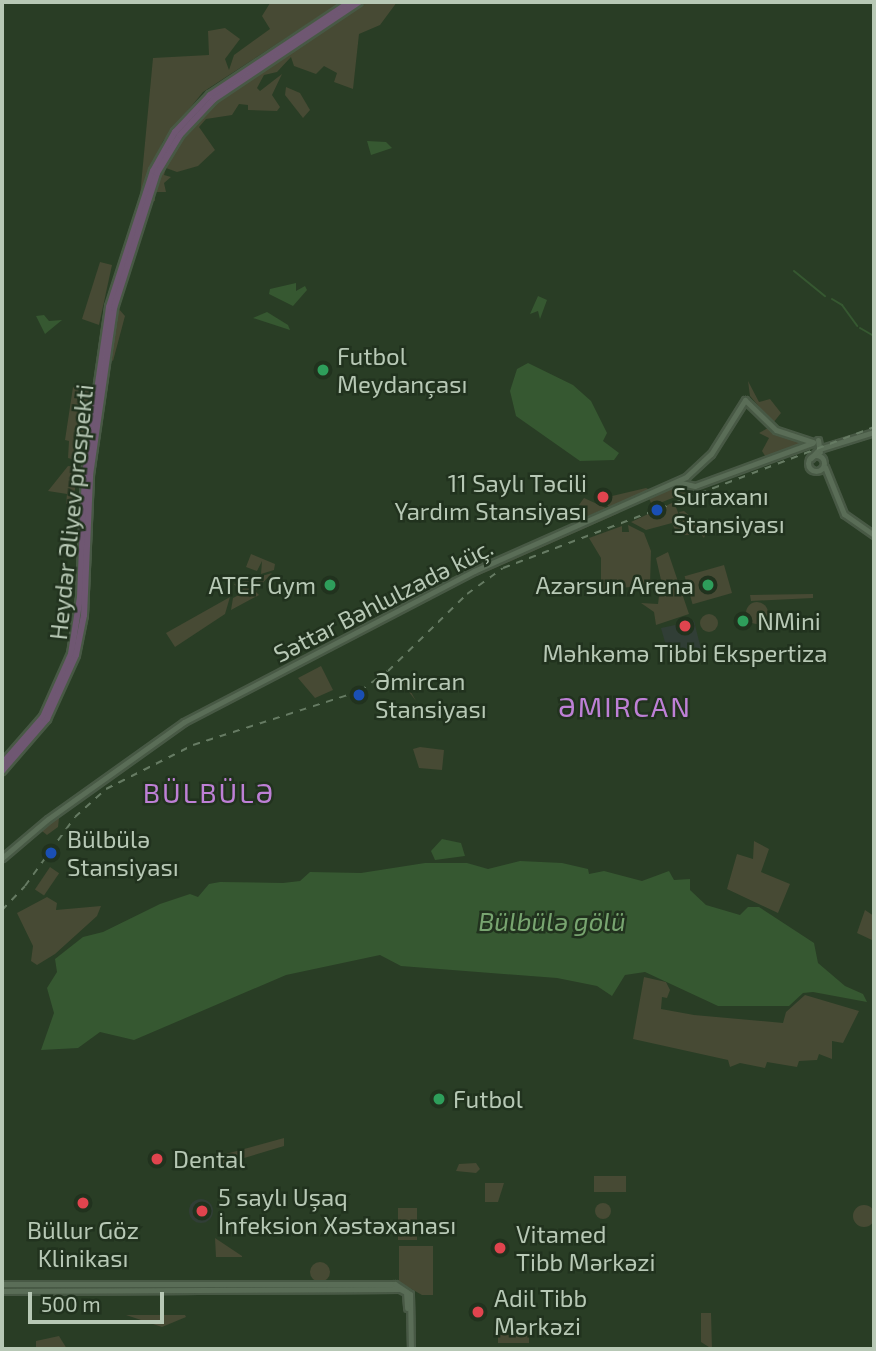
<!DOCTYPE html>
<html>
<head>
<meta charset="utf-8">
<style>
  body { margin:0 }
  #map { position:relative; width:876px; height:1351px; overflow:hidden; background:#293d25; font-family:"Exo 2",sans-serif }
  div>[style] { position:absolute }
  .medical>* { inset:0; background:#313e36 }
  .round { border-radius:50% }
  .green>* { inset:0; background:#474a34; transform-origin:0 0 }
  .water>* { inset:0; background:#365831 }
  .stream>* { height:2px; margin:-1px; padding:0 1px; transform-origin:1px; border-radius:1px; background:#365831 }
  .roads { filter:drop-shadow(2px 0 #485945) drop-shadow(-2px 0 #485945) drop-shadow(0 2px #485945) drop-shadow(0 -2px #485945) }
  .major>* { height:5px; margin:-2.5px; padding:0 2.5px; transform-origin:2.5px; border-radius:2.5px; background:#5a6d57 }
  .major>.ring { margin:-2.5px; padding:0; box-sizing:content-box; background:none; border:5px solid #5a6d57; border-radius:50% }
  .highway>* { height:6px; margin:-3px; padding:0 3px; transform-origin:3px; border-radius:3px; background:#6f5772 }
  .rail>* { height:2px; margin-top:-1px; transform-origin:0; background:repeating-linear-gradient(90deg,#667b63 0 7px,transparent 0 14px) }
  .dots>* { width:19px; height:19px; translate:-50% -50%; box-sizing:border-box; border:4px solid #21321e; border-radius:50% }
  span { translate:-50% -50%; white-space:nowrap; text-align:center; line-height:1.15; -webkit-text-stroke:5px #21321e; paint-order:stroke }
  .poi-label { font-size:24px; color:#b7c8b5 }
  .left { translate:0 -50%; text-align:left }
  .right { translate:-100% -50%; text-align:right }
  .street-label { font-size:24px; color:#b7c8b5 }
  .water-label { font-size:26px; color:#78a570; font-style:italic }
  .quarter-label { font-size:28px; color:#be80d6; letter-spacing:2px }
  .frame { position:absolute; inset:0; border:4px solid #b7c8b5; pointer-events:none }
  .scale { position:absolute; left:28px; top:1292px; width:136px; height:32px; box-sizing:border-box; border:4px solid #b7c8b5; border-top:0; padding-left:9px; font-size:21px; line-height:24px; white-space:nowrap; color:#b7c8b5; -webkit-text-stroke:5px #21321e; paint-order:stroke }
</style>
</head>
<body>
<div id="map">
  <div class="medical">
    <div style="clip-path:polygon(694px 621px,703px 657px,668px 653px,661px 628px)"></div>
    <div class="round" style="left:189px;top:1199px;width:24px;height:24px"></div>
  </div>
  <div class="green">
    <div style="clip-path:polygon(341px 2px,203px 92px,163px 141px,140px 196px,153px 58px,209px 55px,208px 31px,225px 28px,240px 39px,225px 59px,229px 70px,234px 55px,270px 29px,262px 16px,270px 3px)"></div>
    <div style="clip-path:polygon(364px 2px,397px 2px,380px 25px,359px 34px,353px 89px,334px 82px,337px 73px,324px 66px,316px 74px,294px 66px,291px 57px,277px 72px,264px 75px,257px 88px,260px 91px,282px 74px,272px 95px,280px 107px,277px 111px,248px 110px,248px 105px,239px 104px,232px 115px,206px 119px,199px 127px,215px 150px,198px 166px,177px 172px,166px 168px,164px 175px,171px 177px,164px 183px,166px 192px,155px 192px,155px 201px,150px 202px,160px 177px,176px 148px,221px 96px)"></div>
    <div style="clip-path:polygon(286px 87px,300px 93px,310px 110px,303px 118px,285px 95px)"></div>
    <div style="clip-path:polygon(100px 262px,112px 265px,99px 325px,82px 319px)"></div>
    <div style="clip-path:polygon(118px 308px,125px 316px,113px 361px,111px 360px)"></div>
    <div class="round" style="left:315px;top:362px;width:16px;height:16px"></div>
    <div style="clip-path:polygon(748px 381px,759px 402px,770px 399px,781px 413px,773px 423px,750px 396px)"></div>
    <div style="clip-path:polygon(73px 387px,90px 391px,79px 461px,68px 458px,69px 441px,65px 440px)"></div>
    <div style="clip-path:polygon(770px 427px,803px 441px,804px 444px,767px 459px,762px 451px,769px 438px,759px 433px)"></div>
    <div style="clip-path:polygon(68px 466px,78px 467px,73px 504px,66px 504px,67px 494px,48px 491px)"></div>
    <div style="clip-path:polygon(677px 483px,688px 492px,652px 506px,648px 495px)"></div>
    <div style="clip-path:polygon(646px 488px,650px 490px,609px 507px,606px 504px,612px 496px)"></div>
    <div style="clip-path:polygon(584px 498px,606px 508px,577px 521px,574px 513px,588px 508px,579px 505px)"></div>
    <div style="clip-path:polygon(674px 502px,684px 528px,675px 530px,672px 523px,646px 530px,631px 522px)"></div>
    <div style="clip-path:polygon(617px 509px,619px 513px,479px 575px,478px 572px)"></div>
    <div style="clip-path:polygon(684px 511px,707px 531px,704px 538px,696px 529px,693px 535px,682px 535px,685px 528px,679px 512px)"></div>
    <div style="clip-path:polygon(628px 525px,644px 533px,651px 551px,650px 585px,601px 590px,601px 558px,589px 538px,622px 526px,622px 532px,629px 532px)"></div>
    <div style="clip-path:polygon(668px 552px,689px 614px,656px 625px,654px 612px,641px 603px,658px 604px,661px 580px,656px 558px)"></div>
    <div style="clip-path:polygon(251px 554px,275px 564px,274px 570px,261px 574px,262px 561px,257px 571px,246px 567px)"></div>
    <div style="left:724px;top:565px;width:29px;height:41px;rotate:74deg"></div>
    <div style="clip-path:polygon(272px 573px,255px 591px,259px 595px,231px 610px,233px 598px,241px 594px,234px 584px)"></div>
    <div style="clip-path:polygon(813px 594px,813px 598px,751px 601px,750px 595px)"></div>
    <div style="clip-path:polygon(230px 597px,225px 614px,175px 647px,166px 633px)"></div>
    <div class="round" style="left:746px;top:602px;width:22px;height:22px"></div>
    <div class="round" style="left:700px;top:614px;width:18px;height:18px"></div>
    <div style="clip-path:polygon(321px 666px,333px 690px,315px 698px,298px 678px)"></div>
    <div style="clip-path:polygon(408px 678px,424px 680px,420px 684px,424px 689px,411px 692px,416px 701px,402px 683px)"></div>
    <div style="clip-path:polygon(420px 747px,444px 750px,442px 770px,419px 768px,413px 749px)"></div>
    <div style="clip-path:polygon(98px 785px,59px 818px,58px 827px,47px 835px,42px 831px,2px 865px,2px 860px)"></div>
    <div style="clip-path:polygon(754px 841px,769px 849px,761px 872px,790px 884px,778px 913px,727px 889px,737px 854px,753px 859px)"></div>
    <div style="left:50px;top:867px;width:11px;height:27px;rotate:34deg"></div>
    <div style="clip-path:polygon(47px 897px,57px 903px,56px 910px,101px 906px,97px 916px,55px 954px,37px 965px,31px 961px,33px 946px,17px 913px)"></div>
    <div style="clip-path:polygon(865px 910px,874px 916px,874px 941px,857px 933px)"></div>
    <div style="clip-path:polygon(644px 977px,666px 982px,670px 990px,667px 998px,662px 997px,661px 1009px,694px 1015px,783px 1023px,786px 1012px,805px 995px,859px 1011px,843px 1043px,832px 1041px,832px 1059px,819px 1054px,817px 1060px,799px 1061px,797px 1067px,767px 1062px,765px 1068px,740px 1063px,730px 1067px,728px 1060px,633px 1039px)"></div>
    <div style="clip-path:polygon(284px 1138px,284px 1146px,214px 1167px,211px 1158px)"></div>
    <div style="clip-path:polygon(476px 1163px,480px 1169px,476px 1173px,456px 1171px,459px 1164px)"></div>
    <div style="left:626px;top:1176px;width:16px;height:32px;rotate:90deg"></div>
    <div style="clip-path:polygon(485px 1183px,504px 1183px,498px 1202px,485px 1202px)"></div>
    <div class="round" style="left:595px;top:1203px;width:16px;height:16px"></div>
    <div class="round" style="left:853px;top:1205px;width:22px;height:22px"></div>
    <div style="left:398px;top:1208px;width:19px;height:32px"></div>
    <div style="clip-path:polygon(215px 1238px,242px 1256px,242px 1257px,216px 1257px)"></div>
    <div style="clip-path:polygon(399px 1246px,433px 1246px,433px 1295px,422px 1295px,399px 1282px)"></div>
    <div class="round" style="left:310px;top:1262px;width:20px;height:20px"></div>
    <div style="clip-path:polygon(701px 1313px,711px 1313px,712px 1349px,701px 1342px)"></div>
    <div style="clip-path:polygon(126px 1315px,185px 1315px,186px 1317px,162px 1327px)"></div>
    <div style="left:551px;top:1327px;width:22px;height:9px"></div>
    <div style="left:529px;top:1335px;width:8px;height:31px;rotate:90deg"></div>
    <div style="clip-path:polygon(59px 1336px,67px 1349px,36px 1349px,36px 1341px)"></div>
  </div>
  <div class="water">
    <div style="clip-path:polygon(367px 141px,386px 142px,392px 148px,371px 155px)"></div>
    <div style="clip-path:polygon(296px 283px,296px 291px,305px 286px,307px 290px,293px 306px,269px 294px,270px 289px)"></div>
    <div style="clip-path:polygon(538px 296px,547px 300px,540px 319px,538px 311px,530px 314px)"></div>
    <div style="clip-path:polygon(267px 312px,288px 325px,290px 330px,253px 318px)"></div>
    <div style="clip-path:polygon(44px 315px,49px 321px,62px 320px,45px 334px,36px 316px)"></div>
    <div style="clip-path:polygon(528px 363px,573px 385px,591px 401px,607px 433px,603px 441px,619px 453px,614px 460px,580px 461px,516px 416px,510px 391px,517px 369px)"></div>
    <div style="clip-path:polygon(442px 839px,461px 843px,465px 856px,435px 860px,431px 851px)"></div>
    <div style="clip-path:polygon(520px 861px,562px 863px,588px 869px,589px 874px,604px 871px,642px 881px,669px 871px,674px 880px,690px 879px,690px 890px,706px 905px,740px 915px,748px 907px,759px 907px,814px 943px,818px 963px,845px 986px,863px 994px,867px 1002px,813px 992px,803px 993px,789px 1006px,718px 1006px,645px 972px,625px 975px,612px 996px,597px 986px,557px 978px,401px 966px,380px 955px,286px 975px,134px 1040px,100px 1032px,78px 1048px,41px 1050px,54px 1013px,47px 988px,57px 972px,55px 959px,83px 937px,103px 932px,160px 904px,190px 894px,198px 897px,209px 884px,220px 882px,283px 883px,300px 881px,310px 872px,361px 873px,425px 863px,467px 863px,488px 869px)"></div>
  </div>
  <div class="stream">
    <div style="left:794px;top:271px;width:40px;rotate:39deg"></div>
    <div style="left:832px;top:299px;width:12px;rotate:31deg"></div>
    <div style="left:842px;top:305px;width:26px;rotate:54deg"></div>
    <div style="left:860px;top:328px;width:16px;rotate:30deg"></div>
  </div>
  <div class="roads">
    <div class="major">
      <div style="left:818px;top:440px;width:12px;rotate:81deg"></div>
      <div class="ring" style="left:808px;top:455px;width:11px;height:11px"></div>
      <div style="left:811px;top:458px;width:12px;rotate:-48deg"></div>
      <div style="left:819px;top:449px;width:58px;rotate:-17.2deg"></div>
      <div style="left:825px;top:467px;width:51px;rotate:68deg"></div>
      <div style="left:844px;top:514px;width:37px;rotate:35deg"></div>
      <div style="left:677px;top:482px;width:18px;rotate:13deg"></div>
      <div style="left:695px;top:486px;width:125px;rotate:-20.2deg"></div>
      <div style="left:2px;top:858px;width:60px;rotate:-40.3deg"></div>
      <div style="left:48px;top:819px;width:167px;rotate:-35.5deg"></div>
      <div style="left:184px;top:722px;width:327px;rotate:-27.5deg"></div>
      <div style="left:474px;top:571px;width:232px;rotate:-23.9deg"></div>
      <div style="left:686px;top:477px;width:34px;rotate:-43deg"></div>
      <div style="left:711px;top:454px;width:64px;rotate:-57.8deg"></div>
      <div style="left:745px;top:400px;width:43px;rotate:44.1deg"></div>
      <div style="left:776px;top:430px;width:39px;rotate:18deg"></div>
      <div style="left:2px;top:1284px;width:393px"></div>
      <div style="left:395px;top:1284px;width:18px;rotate:34deg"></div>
      <div style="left:410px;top:1294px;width:55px;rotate:89deg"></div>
      <div style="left:2px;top:1291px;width:398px;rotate:-0.3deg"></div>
      <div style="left:400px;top:1289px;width:7px;rotate:27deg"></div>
      <div style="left:406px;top:1292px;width:16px;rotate:86deg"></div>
    </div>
    <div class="highway">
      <div style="left:2px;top:764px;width:62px;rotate:-48.9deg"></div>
      <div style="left:43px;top:717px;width:69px;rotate:-66deg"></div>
      <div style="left:71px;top:654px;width:58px;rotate:-81deg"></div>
      <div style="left:80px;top:597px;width:123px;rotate:-87.7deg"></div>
      <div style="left:85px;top:474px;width:169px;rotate:-81.8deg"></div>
      <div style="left:109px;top:307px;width:143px;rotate:-72.1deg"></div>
      <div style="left:153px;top:171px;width:45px;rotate:-60.6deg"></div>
      <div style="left:175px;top:132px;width:51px;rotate:-46.6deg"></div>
      <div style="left:210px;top:95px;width:168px;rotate:-33.6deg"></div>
      <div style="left:2px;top:771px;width:69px;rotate:-49.1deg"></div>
      <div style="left:47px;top:719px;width:70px;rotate:-65.6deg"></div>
      <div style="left:76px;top:655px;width:41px;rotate:-78.7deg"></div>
      <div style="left:84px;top:615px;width:140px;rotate:-87.5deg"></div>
      <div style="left:90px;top:475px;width:169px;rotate:-81.8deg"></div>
      <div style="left:114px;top:308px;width:142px;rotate:-72.3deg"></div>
      <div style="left:157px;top:173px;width:44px;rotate:-58.8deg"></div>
      <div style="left:180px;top:135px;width:50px;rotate:-46.6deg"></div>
      <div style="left:214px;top:99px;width:174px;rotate:-33.8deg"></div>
    </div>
  </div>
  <div class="rail">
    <div style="left:2px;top:910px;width:33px;rotate:-46deg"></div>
    <div style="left:25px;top:886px;width:85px;rotate:-54.1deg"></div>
    <div style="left:75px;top:817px;width:42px;rotate:-42.1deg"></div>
    <div style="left:106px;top:789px;width:97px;rotate:-26.8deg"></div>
    <div style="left:193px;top:745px;width:176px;rotate:-17.9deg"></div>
    <div style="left:360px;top:691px;width:34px;rotate:-36deg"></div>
    <div style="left:388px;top:671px;width:110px;rotate:-44.3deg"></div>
    <div style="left:467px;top:594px;width:44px;rotate:-35.8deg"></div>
    <div style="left:503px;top:568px;width:397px;rotate:-20.8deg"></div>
  </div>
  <div class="dots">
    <div style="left:323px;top:370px;background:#2e9e5b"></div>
    <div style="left:603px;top:497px;background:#e0444e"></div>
    <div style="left:657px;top:510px;background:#1a4fb4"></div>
    <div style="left:330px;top:585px;background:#2e9e5b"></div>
    <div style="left:708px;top:585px;background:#2e9e5b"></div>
    <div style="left:743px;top:621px;background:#2e9e5b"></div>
    <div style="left:685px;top:626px;background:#e0444e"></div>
    <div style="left:359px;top:695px;background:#1a4fb4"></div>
    <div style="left:51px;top:853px;background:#1a4fb4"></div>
    <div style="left:439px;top:1099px;background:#2e9e5b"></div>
    <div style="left:157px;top:1159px;background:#e0444e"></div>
    <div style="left:83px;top:1203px;background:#e0444e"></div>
    <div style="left:202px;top:1211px;background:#e0444e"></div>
    <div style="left:500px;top:1248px;background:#e0444e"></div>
    <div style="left:478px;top:1312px;background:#e0444e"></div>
  </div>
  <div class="poi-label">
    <span class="left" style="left:337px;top:370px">Futbol<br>Meydançası</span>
    <span class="right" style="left:587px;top:497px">11 Saylı Təcili<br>Yardım Stansiyası</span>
    <span class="left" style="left:673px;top:510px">Suraxanı<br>Stansiyası</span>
    <span class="right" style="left:316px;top:585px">ATEF Gym</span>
    <span class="right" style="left:694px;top:585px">Azərsun Arena</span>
    <span class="left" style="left:757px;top:621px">NMini</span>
    <span style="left:685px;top:653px">Məhkəmə Tibbi Ekspertiza</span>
    <span class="left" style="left:375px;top:695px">Əmircan<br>Stansiyası</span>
    <span class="left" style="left:67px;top:853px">Bülbülə<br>Stansiyası</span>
    <span class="left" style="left:453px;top:1099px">Futbol</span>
    <span class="left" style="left:173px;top:1159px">Dental</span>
    <span class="left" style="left:218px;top:1211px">5 saylı Uşaq<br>İnfeksion Xəstəxanası</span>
    <span style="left:83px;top:1244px">Büllur Göz<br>Klinikası</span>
    <span class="left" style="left:516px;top:1248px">Vitamed<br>Tibb Mərkəzi</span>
    <span class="left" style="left:494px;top:1312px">Adil Tibb<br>Mərkəzi</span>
  </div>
  <div class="street-label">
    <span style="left:71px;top:512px;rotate:-84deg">Heydər Əliyev prospekti</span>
    <span style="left:383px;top:600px;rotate:-27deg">Səttar Bəhlulzadə küç.</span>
  </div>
  <div class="water-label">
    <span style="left:552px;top:921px">Bülbülə gölü</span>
  </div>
  <div class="quarter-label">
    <span style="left:625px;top:706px">ƏMIRCAN</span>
    <span style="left:209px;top:792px">BÜLBÜLƏ</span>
  </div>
  <div class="frame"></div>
  <div class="scale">500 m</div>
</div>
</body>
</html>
